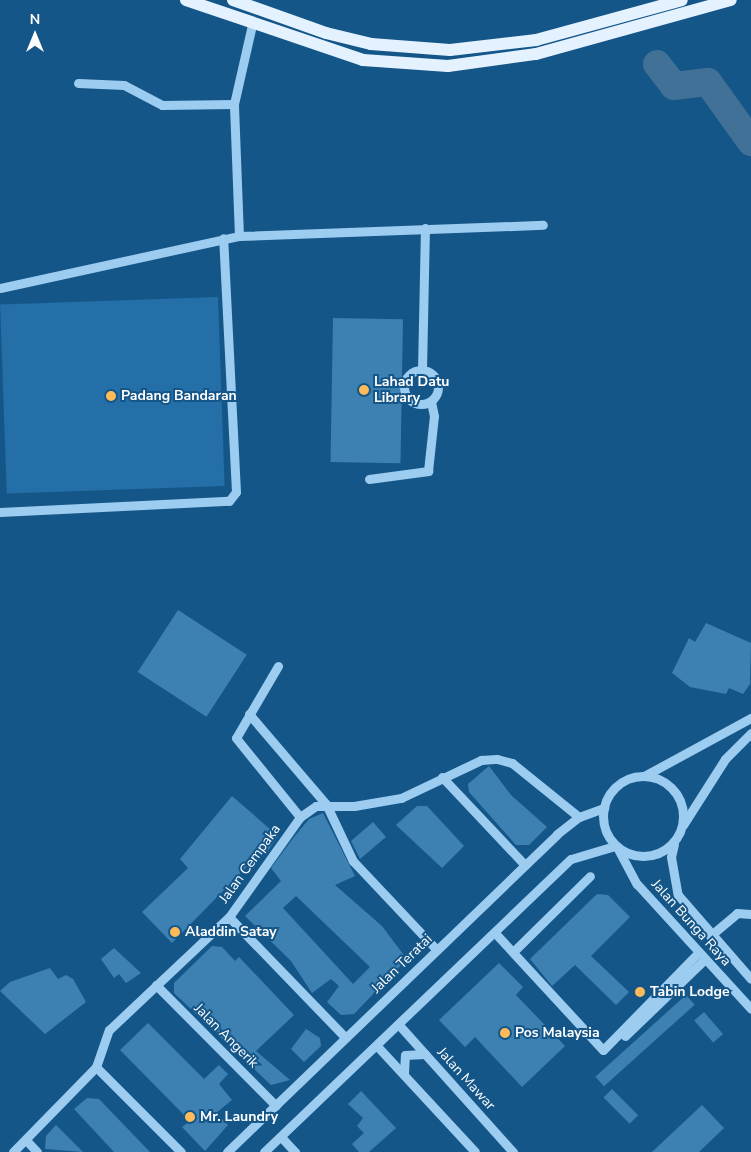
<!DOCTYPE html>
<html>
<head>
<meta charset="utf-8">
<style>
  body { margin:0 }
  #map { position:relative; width:751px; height:1152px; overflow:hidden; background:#155689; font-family:"Nunito Sans",sans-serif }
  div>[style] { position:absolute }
  .green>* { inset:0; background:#246fa7; transform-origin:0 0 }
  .river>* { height:28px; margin:-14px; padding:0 14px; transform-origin:14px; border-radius:14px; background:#427197 }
  .building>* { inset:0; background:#3d80b2; transform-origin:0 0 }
  .minor>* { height:9px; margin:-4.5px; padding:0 4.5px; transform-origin:4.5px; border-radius:4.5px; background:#9cccef }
  .minor>.ring { margin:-4.5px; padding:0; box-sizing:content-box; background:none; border:9px solid #9cccef; border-radius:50% }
  .major>* { height:12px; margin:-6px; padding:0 6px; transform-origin:6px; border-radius:6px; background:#e4f2ff }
  .dots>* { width:14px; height:14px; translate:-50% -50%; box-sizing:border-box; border:2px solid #155689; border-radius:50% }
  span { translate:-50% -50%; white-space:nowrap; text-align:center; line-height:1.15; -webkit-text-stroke:4px #155689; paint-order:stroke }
  .poi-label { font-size:14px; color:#fff; font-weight:700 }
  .left { translate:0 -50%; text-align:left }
  .street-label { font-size:14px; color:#fff }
  .north { position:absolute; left:10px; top:10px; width:50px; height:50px; -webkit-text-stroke:4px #155689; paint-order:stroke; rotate:0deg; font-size:14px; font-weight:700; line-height:20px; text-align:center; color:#fff }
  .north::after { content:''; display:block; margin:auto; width:18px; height:22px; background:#fff; clip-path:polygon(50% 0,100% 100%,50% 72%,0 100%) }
</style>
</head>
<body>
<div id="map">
  <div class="green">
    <div style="left:218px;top:297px;width:189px;height:218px;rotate:88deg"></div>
  </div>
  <div class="river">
    <div style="left:657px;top:64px;width:28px;rotate:52deg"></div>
    <div style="left:674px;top:86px;width:34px;rotate:-7deg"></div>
    <div style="left:708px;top:82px;width:74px;rotate:54.4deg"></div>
  </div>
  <div class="building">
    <div style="left:333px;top:318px;width:70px;height:144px;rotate:1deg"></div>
    <div style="left:178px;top:610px;width:82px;height:74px;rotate:33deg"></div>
    <div style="clip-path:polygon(706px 623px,751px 643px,750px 684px,743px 694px,729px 688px,726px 694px,690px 687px,672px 673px,689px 638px,695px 642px)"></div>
    <div style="clip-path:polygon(489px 766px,511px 795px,547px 827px,529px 845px,516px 845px,469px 792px,468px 784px)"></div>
    <div style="clip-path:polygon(232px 796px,278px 836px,265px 855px,263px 850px,172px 943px,142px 912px,188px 868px,180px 859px)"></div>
    <div style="clip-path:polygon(417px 806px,427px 806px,464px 846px,442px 868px,396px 825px)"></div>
    <div style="clip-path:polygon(evenodd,323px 813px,355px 876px,335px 885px,382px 926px,403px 954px,404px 962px,354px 1014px,341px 1015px,327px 1002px,339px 986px,331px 979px,312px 993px,291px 961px,245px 916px,281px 881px,271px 868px,294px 837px,309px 819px,323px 813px,296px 896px,370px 967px,353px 984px,283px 908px,296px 896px)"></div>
    <div style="clip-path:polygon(373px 822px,386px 837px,360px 859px,351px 841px)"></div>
    <div style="clip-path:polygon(597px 894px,608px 895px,630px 917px,591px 956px,629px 992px,616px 1005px,575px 965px,552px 986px,530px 959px)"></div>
    <div style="clip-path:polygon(212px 946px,222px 947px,235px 961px,239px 957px,294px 1015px,256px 1051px,290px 1080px,271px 1085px,174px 993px,174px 983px)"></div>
    <div style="clip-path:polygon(114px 948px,141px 973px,126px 983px,119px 974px,114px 978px,101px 959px)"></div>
    <div style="clip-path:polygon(499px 963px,523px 987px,516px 995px,565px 1046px,522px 1087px,475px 1037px,465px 1047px,439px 1020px)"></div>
    <div style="clip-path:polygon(50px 968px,58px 979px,66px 975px,73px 979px,86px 1002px,45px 1034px,0 991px,10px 982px)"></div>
    <div style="left:686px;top:995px;width:13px;height:122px;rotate:48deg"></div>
    <div style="left:704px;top:1012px;width:29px;height:13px;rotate:49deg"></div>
    <div style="clip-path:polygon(148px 1023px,204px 1079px,219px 1065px,228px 1074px,219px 1084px,232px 1100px,216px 1113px,228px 1125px,205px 1151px,182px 1127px,190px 1121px,120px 1050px)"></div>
    <div style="clip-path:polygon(306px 1029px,320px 1038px,321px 1046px,304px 1062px,291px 1049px)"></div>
    <div style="left:612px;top:1089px;width:37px;height:12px;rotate:45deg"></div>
    <div style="clip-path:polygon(361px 1091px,396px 1128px,369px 1152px,359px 1152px,352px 1144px,364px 1133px,357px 1126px,363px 1118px,348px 1104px)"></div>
    <div style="clip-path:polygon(87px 1098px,99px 1099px,150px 1152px,114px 1152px,74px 1109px)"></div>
    <div style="clip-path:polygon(702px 1105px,724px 1128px,699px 1152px,652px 1152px)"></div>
    <div style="clip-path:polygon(56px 1125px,83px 1152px,45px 1149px,46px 1136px)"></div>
  </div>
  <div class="minor">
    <div style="left:78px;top:83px;width:46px;rotate:2.5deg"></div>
    <div style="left:124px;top:85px;width:43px;rotate:27.8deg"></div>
    <div style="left:162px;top:105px;width:72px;rotate:-0.8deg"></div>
    <div style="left:239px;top:236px;width:132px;rotate:-92.2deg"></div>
    <div style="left:234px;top:104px;width:81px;rotate:-77.2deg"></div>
    <div style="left:0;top:288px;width:245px;rotate:-12.3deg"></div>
    <div style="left:239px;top:236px;width:304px;rotate:-2.1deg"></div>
    <div style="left:422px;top:370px;width:142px;rotate:-88.8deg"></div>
    <div class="ring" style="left:404px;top:370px;width:25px;height:25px"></div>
    <div style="left:369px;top:479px;width:60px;rotate:-7.7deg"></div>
    <div style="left:428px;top:471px;width:55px;rotate:-83.8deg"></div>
    <div style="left:434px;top:416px;width:14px;rotate:-102deg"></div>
    <div style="left:0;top:512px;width:229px;rotate:-2.8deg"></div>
    <div style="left:229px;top:501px;width:11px;rotate:-52deg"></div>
    <div style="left:236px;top:492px;width:254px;rotate:-92.9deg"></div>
    <div style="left:278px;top:666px;width:83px;rotate:120.3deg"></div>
    <div style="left:236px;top:738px;width:102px;rotate:51deg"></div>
    <div style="left:249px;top:714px;width:118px;rotate:49.5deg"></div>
    <div style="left:326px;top:804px;width:63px;rotate:64.7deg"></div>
    <div style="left:353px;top:861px;width:122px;rotate:46.7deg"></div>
    <div class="ring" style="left:603px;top:776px;width:71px;height:71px"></div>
    <div style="left:644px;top:776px;width:122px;rotate:-28.5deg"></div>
    <div style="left:442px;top:777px;width:121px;rotate:46.7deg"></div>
    <div style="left:683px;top:825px;width:78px;rotate:-57.5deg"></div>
    <div style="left:725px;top:759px;width:37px;rotate:-45deg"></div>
    <div style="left:674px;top:844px;width:13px;rotate:103deg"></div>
    <div style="left:671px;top:857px;width:39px;rotate:80deg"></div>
    <div style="left:678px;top:895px;width:111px;rotate:49deg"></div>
    <div style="left:618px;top:849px;width:40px;rotate:62deg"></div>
    <div style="left:637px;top:884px;width:169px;rotate:47.6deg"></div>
    <div style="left:229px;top:917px;width:168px;rotate:46deg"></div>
    <div style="left:495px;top:933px;width:159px;rotate:47.3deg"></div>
    <div style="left:603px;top:1050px;width:136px;rotate:-45.6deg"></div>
    <div style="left:710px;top:936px;width:35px;rotate:-40deg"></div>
    <div style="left:737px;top:913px;width:14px;rotate:4deg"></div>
    <div style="left:513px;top:952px;width:108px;rotate:-44.6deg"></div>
    <div style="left:156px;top:985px;width:170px;rotate:45.2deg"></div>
    <div style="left:399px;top:1025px;width:171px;rotate:48.1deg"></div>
    <div style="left:625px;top:1036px;width:110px;rotate:-43.9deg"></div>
    <div style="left:377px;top:1046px;width:144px;rotate:47.2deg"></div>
    <div style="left:96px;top:1067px;width:120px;rotate:45deg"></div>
    <div style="left:404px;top:1073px;width:18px;rotate:-87deg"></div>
    <div style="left:405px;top:1055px;width:20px;rotate:-3deg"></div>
    <div style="left:281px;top:1137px;width:21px;rotate:47deg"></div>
    <div style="left:26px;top:1140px;width:16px;rotate:47deg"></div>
    <div style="left:13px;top:1152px;width:119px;rotate:-45.7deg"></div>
    <div style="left:96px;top:1067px;width:39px;rotate:-71deg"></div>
    <div style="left:109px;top:1030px;width:165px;rotate:-43.3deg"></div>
    <div style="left:229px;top:917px;width:123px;rotate:-54.6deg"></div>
    <div style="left:300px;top:817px;width:19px;rotate:-35deg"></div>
    <div style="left:316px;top:806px;width:38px"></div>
    <div style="left:354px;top:806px;width:48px;rotate:-9.7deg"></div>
    <div style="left:401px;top:798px;width:89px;rotate:-25.4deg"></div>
    <div style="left:481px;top:760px;width:16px;rotate:-4deg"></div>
    <div style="left:497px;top:759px;width:16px;rotate:15deg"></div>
    <div style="left:512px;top:763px;width:86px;rotate:38.9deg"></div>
    <div style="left:227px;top:1152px;width:458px;rotate:-43.9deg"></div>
    <div style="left:557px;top:834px;width:28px;rotate:-38deg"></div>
    <div style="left:579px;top:817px;width:27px;rotate:-20deg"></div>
    <div style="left:264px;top:1152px;width:424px;rotate:-43.7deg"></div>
    <div style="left:571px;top:859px;width:46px;rotate:-16.5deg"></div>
  </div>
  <div class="major">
    <div style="left:186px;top:0;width:187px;rotate:18.7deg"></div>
    <div style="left:363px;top:60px;width:85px;rotate:4deg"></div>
    <div style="left:448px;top:66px;width:89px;rotate:-7.8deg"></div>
    <div style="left:536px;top:54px;width:202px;rotate:-15.5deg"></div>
    <div style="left:233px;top:0;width:99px;rotate:19.5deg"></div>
    <div style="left:326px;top:33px;width:46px;rotate:13.7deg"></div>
    <div style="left:371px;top:44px;width:79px;rotate:4.3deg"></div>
    <div style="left:450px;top:50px;width:87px;rotate:-6.6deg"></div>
    <div style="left:536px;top:40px;width:151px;rotate:-15.3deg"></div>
  </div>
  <div class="dots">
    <div style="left:364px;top:390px;background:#ffbb5a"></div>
    <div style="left:111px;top:396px;background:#ffbb5a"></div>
    <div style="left:175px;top:932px;background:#ffbb5a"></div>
    <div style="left:640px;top:992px;background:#ffbb5a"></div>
    <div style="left:505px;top:1033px;background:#ffbb5a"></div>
    <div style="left:190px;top:1117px;background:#ffbb5a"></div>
  </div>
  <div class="poi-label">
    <span class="left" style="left:374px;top:390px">Lahad Datu<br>Library</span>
    <span class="left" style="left:121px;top:396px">Padang Bandaran</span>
    <span class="left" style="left:185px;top:932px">Aladdin Satay</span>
    <span class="left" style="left:650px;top:992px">Tabin Lodge</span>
    <span class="left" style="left:515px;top:1033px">Pos Malaysia</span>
    <span class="left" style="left:200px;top:1117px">Mr. Laundry</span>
  </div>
  <div class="street-label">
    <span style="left:250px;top:864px;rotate:-54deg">Jalan Cempaka</span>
    <span style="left:691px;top:923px;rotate:48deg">Jalan Bunga Raya</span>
    <span style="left:402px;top:964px;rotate:-44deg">Jalan Teratai</span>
    <span style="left:226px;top:1036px;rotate:45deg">Jalan Angerik</span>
    <span style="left:466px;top:1079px;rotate:48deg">Jalan Mawar</span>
  </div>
  <div class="north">N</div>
</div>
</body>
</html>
